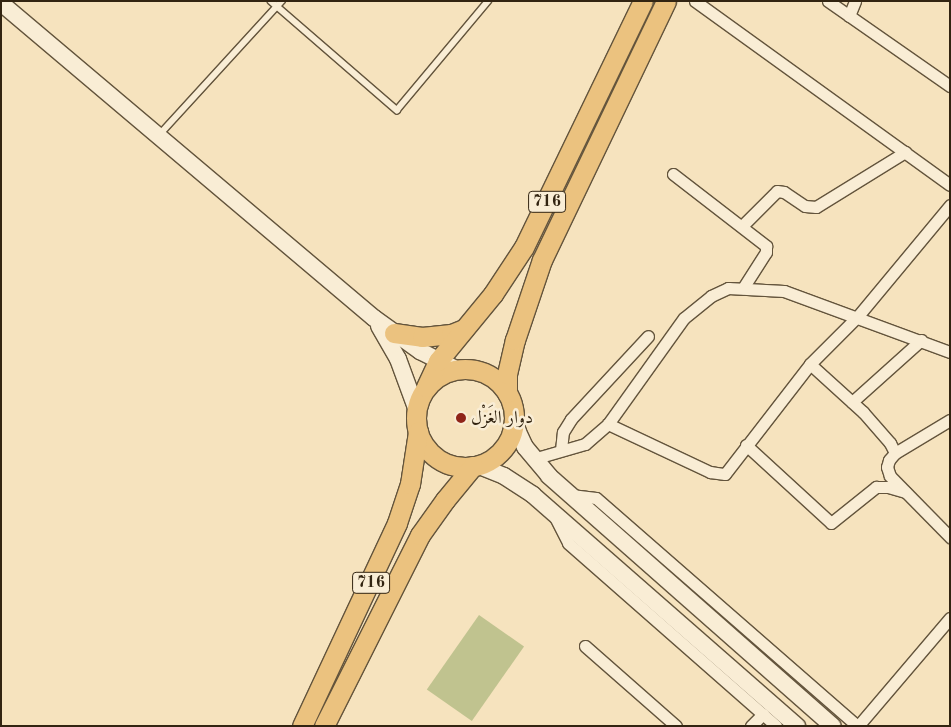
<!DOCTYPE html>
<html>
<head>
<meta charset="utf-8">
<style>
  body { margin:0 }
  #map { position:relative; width:951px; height:727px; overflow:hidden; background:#f6e3be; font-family:"Old Standard TT",Amiri,serif }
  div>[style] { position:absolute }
  .green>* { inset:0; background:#c0c38f; transform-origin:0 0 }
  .roads { filter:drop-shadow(1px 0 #63543c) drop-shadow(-1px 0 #63543c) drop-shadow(0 1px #63543c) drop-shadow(0 -1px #63543c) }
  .lane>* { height:5.5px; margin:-2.75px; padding:0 2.75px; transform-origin:2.75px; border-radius:2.75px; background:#f9edd5 }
  .street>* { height:11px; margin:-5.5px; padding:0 5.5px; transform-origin:5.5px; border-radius:5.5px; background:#f9edd5 }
  .secondary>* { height:16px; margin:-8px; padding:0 8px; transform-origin:8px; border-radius:8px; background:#f9edd5 }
  .primary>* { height:19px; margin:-9.5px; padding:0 9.5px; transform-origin:9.5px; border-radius:9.5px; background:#ebc27f }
  .primary>.ring { margin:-9.5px; padding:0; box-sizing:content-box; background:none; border:19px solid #ebc27f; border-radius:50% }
  .dots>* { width:14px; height:14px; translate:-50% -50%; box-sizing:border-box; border:2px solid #f9edd5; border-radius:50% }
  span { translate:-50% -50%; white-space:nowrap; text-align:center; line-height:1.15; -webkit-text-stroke:5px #f9edd5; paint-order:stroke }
  .shield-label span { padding:1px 4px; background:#f9edd5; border:1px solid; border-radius:4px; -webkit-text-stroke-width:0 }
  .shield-label { font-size:16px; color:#322411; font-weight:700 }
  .poi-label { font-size:18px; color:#322411 }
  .left { translate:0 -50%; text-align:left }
  .frame { position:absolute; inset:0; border:2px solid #322411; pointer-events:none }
</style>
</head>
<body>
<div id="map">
  <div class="green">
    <div style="left:479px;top:615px;width:55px;height:91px;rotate:35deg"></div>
  </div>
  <div class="roads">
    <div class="lane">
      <div style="left:271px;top:1px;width:167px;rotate:40.9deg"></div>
      <div style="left:397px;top:110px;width:142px;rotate:-50.1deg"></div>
      <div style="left:160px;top:134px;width:180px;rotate:-47.5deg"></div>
    </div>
    <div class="street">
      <div style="left:695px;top:1px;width:314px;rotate:35.8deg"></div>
      <div style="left:828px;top:1px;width:149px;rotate:34.9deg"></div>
      <div style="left:849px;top:16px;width:16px;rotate:-68deg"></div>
      <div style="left:673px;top:174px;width:118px;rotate:37.7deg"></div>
      <div style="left:766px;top:246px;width:6px;rotate:90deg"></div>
      <div style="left:766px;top:252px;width:43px;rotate:122.6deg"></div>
      <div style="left:742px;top:226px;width:49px;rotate:-45deg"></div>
      <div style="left:777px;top:191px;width:7px;rotate:8deg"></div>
      <div style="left:784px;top:192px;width:25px;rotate:34deg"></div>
      <div style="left:805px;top:206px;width:11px;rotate:5deg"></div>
      <div style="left:816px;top:207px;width:105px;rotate:-31.7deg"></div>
      <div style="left:810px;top:364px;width:72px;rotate:42.2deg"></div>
      <div style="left:863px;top:412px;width:41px;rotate:48.9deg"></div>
      <div style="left:890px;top:443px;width:11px;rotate:63deg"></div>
      <div style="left:895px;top:453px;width:9px;rotate:131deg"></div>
      <div style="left:889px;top:460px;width:7px;rotate:106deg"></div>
      <div style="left:887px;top:467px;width:9px;rotate:72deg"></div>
      <div style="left:890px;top:476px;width:86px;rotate:45.5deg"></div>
      <div style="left:852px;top:402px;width:93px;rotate:-41.9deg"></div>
      <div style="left:608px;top:424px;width:113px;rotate:25.2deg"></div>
      <div style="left:710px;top:472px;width:15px;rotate:8deg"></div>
      <div style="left:725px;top:474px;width:139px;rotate:-52.3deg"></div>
      <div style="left:810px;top:364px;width:68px;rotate:-45deg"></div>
      <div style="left:858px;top:316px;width:144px;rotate:-50.3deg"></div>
      <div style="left:746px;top:445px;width:115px;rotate:42.5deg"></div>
      <div style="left:831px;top:523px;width:58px;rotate:-38.7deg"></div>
      <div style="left:876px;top:487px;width:12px"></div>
      <div style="left:888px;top:487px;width:18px;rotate:16deg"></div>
      <div style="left:561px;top:450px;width:18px;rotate:-84deg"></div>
      <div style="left:563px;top:432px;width:15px;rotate:-58deg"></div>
      <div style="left:571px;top:419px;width:113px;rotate:-47.1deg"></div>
      <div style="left:895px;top:453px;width:64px;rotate:-31deg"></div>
      <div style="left:533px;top:459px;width:54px;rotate:-16.1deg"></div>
      <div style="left:585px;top:444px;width:30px;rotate:-41deg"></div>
      <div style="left:608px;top:424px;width:130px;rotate:-54.4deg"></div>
      <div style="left:684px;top:318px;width:35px;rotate:-39deg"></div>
      <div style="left:711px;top:296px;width:19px;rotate:-25deg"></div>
      <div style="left:728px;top:288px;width:56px;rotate:3.1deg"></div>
      <div style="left:784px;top:291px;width:177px;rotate:20.2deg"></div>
      <div style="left:571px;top:495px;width:25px;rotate:7deg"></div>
      <div style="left:596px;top:498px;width:347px;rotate:41.1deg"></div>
      <div style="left:556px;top:519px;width:27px;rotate:63deg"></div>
      <div style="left:568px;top:543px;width:277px;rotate:41.3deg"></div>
      <div style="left:585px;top:646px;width:121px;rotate:41.3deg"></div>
      <div style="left:751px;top:726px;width:17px;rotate:-45deg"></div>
      <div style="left:858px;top:726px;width:142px;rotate:-49.6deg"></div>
    </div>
    <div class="secondary">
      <div style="left:1px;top:3px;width:488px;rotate:40.2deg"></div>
      <div style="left:374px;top:318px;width:57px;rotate:35.7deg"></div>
      <div style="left:420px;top:351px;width:40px;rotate:26.6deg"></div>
      <div style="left:379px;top:326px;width:38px;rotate:60deg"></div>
      <div style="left:398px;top:359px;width:52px;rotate:69.8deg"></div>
      <div style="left:514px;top:416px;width:16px;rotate:76deg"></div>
      <div style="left:518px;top:432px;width:17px;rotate:65deg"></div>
      <div style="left:525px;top:447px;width:38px;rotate:50deg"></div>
      <div style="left:549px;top:476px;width:378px;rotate:41.4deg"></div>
      <div style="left:477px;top:465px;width:29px;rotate:22deg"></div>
      <div style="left:504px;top:476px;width:35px;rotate:33deg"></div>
      <div style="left:533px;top:495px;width:351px;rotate:41.2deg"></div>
    </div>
    <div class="primary">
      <div style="left:394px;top:333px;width:28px;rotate:8deg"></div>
      <div style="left:422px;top:337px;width:29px;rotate:-6deg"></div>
      <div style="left:451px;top:334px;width:14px;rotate:-21deg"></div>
      <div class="ring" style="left:416px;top:369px;width:79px;height:79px"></div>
      <div style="left:426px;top:387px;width:29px;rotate:-65deg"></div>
      <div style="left:438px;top:361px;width:87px;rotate:-50.6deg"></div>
      <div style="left:493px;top:294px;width:56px;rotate:-56.6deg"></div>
      <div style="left:524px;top:247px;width:273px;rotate:-64.2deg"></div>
      <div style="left:507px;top:393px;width:19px;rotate:-90deg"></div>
      <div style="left:507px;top:374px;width:35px;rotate:-77deg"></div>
      <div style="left:515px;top:340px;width:84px;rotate:-71.4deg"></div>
      <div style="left:542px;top:260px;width:287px;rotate:-64.4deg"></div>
      <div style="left:302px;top:726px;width:224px;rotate:-64.9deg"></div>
      <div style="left:397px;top:523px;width:41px;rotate:-71.6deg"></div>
      <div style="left:410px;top:484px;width:53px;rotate:-81.3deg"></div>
      <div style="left:324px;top:726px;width:214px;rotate:-63.3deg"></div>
      <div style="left:420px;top:535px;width:43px;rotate:-54.5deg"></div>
      <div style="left:445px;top:500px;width:44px;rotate:-50.5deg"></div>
    </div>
  </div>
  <div class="dots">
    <div style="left:461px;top:418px;background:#8f2418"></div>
  </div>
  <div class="shield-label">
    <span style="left:547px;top:202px">716</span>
    <span style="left:371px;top:583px">716</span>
  </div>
  <div class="poi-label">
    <span class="left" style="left:471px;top:418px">دوار الغَزْل</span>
  </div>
  <div class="frame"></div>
</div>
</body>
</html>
